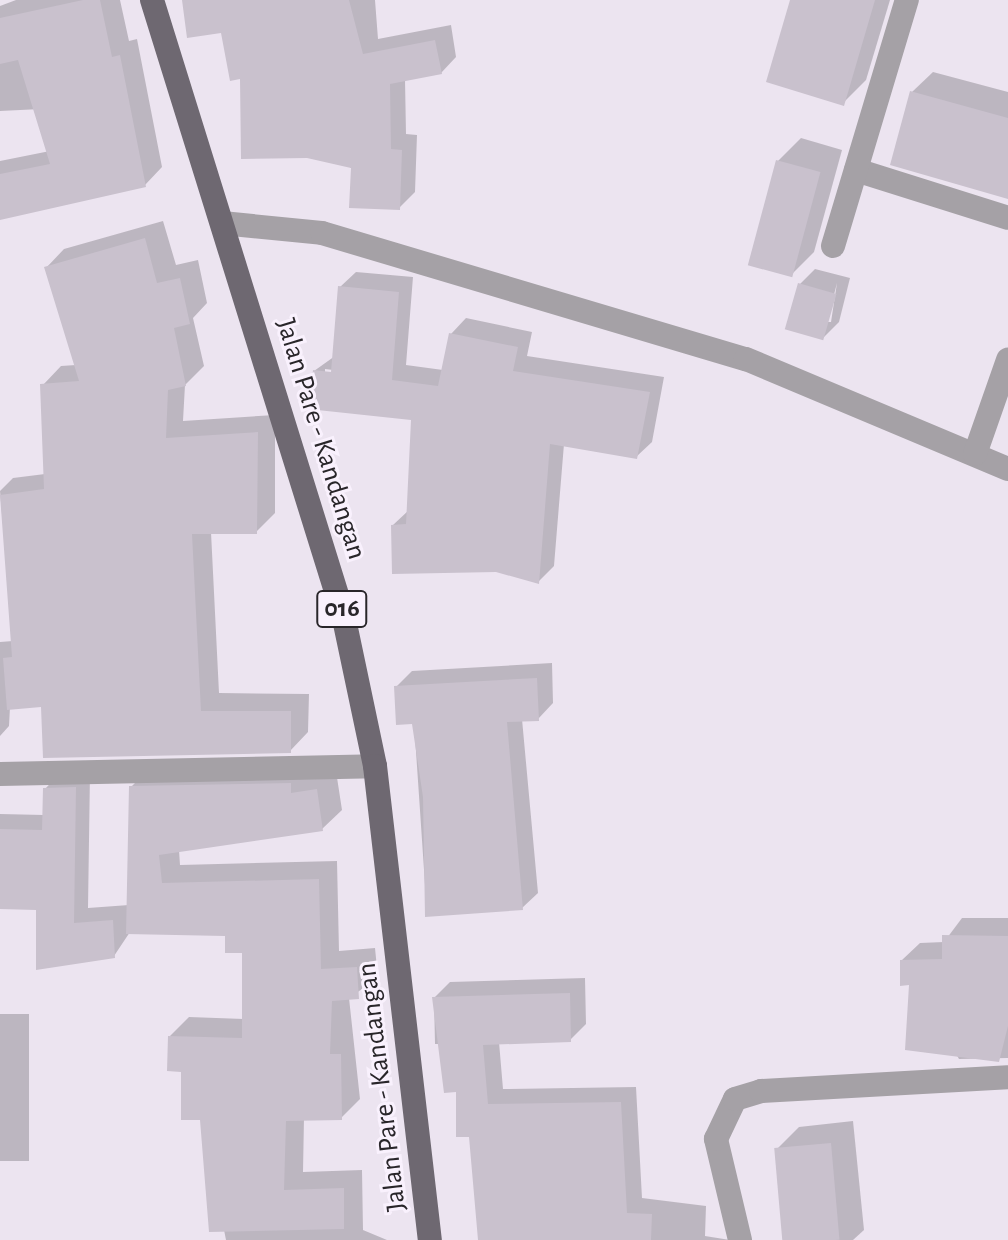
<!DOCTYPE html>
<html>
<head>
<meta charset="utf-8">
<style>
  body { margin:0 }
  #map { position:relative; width:1008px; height:1240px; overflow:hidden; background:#ece4f0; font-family:"Alegreya Sans",sans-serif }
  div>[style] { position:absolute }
  .shadow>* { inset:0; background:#0003; transform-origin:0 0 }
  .building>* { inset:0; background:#c9c1cd; transform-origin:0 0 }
  .minor>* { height:24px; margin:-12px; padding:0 12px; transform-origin:12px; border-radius:12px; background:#a5a1a6 }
  .major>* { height:24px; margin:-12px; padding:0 12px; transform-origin:12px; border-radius:12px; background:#6e6871 }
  span { translate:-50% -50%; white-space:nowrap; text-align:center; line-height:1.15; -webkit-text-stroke:6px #f9f1fd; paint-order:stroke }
  .shield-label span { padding:2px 6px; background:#f9f1fd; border:2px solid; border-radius:6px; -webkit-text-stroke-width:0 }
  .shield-label { font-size:26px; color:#29262a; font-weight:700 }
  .street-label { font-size:28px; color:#29262a }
</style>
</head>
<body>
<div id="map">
  <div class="shadow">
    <div style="clip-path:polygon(16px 0,120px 0,129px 41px,137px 39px,162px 167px,145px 185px,0 217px,0 161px,50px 151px,41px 109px,0 111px,0 6px)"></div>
    <div style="clip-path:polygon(185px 0,375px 0,378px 39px,451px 25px,456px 57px,441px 73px,405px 79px,406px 134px,417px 135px,415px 192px,399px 208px,242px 77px,223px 31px)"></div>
    <div style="clip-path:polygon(793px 0,890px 0,866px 80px,843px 103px)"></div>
    <div style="clip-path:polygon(933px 72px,1008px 92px,1008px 196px,912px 92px)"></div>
    <div style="clip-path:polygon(801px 138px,842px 150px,814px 252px,791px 275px,778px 161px)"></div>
    <div style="clip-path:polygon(163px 221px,176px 265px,198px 260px,207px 303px,193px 318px,204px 366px,185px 385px,183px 421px,275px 415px,275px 513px,256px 532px,211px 532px,219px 693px,309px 694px,308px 732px,290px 751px,43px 705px,10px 707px,9px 726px,0 736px,0 642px,13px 641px,0 491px,13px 478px,45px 474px,43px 385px,61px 366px,76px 365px,46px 268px,64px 249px)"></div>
    <div style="clip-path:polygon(evenodd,815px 269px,850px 278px,839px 322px,823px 338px,800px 284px,815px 269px,837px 283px,831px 322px,827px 322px,837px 283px)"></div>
    <div style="clip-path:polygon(evenodd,356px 272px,413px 277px,406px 365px,443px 370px,451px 334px,466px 318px,532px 332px,527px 356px,664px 377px,652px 442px,636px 457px,564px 444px,554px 566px,539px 581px,393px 525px,409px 510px,413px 418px,314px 371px,335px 356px,340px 287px,356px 272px,325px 369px,342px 371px,325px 373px,325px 369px)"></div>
    <div style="clip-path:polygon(552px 663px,553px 703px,538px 719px,522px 719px,538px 893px,522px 908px,427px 914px,414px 722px,396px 687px,412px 671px)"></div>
    <div style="clip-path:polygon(150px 768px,336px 771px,342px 810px,322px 829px,179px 850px,180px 865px,337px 861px,339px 951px,375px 948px,378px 978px,349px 998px,360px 1099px,341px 1118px,304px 1118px,303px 1172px,362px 1170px,363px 1230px,387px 1240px,226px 1240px,202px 1118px,170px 1036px,189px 1017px,244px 1019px,244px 951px,227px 934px,130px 932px,114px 956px,38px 908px,0 907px,0 814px,44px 815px,45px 789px,60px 773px,90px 773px,88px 908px,129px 905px,131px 787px)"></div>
    <div style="clip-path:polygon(962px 918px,1008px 918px,1008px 1058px,959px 1059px,902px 960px,920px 943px,944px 942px)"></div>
    <div style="clip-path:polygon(585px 978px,586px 1024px,570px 1040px,499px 1042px,503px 1089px,636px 1087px,642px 1198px,706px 1206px,705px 1236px,730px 1240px,479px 1240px,471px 1135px,441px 1044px,435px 1044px,434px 998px,450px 982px)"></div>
    <div style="left:29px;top:1014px;width:147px;height:29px;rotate:90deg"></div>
    <div style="clip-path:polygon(853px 1121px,864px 1230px,853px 1240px,786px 1240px,776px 1150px,799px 1127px)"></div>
  </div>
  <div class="building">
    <div style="clip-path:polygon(83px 0,100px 0,112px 57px,120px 55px,146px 187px,0 220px,0 174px,50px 164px,18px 60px,0 64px,0 18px)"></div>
    <div style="clip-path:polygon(182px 0,349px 0,363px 54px,435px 40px,442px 74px,390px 84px,391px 149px,402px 150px,400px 210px,349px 208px,351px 168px,307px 158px,241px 159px,240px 79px,230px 81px,221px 33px,187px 38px)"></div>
    <div style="clip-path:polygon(790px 0,875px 0,844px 106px,766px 82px)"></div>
    <div style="clip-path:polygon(910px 91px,1008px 118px,1008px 199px,890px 165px)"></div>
    <div style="left:776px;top:160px;width:46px;height:109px;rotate:15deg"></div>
    <div style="clip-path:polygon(145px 238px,157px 283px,180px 278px,190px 324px,174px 328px,186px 386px,168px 390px,166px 438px,258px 432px,257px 534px,192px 534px,201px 711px,291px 711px,291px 753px,43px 758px,41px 707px,7px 710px,3px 658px,12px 657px,0 495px,44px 489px,40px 384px,79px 381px,44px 267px)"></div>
    <div style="left:798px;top:283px;width:40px;height:48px;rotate:16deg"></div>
    <div style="clip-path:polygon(338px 286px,399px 292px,392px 380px,438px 386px,449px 333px,518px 347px,513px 371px,650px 392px,637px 459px,550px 444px,539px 584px,496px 572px,392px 574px,391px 525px,406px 524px,411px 420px,308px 409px,313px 370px,331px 372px)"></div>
    <div style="clip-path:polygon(537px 678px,539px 721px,507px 722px,523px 910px,425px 917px,423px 797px,412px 724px,396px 725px,394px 686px)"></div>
    <div style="clip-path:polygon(291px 783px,291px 793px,317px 789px,323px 831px,159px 855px,162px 883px,319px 879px,321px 969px,357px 967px,359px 999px,332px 1001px,330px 1054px,341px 1054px,342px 1120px,286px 1121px,284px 1190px,344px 1188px,344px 1229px,209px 1232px,200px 1120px,181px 1120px,181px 1072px,167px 1071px,168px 1036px,242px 1038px,242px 953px,225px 953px,225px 936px,126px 934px,129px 786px)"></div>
    <div style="clip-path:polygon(76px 787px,74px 923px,113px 920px,115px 958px,36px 970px,36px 910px,0 909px,0 829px,42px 830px,43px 788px)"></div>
    <div style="clip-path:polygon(942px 935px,1008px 936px,1008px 1026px,999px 1062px,905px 1050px,909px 985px,900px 986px,900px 960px,942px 959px)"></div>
    <div style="clip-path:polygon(570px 993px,571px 1042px,483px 1045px,488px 1104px,621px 1102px,627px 1213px,652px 1214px,651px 1240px,478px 1240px,469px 1137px,456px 1137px,456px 1092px,444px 1093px,432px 997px)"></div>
    <div style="left:831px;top:1143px;width:97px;height:57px;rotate:85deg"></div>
  </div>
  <div class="minor">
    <div style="left:856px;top:170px;width:159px;rotate:17.5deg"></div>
    <div style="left:222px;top:223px;width:100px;rotate:5.7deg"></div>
    <div style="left:322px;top:233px;width:442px;rotate:16.6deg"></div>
    <div style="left:746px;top:359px;width:284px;rotate:22.8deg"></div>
    <div style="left:833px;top:246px;width:257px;rotate:-73.3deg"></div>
    <div style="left:975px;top:454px;width:100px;rotate:-70.7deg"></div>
    <div style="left:0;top:774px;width:375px;rotate:-1.2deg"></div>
    <div style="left:740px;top:1240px;width:104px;rotate:-103.4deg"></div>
    <div style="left:716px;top:1139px;width:44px;rotate:-64.6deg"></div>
    <div style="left:735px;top:1099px;width:27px;rotate:-17deg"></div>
    <div style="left:761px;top:1091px;width:247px;rotate:-3.2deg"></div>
  </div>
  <div class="major">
    <div style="left:152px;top:0;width:643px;rotate:72.72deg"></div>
    <div style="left:343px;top:614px;width:155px;rotate:78.1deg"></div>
    <div style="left:375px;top:766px;width:477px;rotate:83.4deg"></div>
  </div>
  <div class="shield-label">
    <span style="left:342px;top:609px">016</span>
  </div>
  <div class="street-label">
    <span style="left:321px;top:439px;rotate:73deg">Jalan Pare - Kandangan</span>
    <span style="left:382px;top:1087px;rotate:-97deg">Jalan Pare - Kandangan</span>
  </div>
</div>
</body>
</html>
